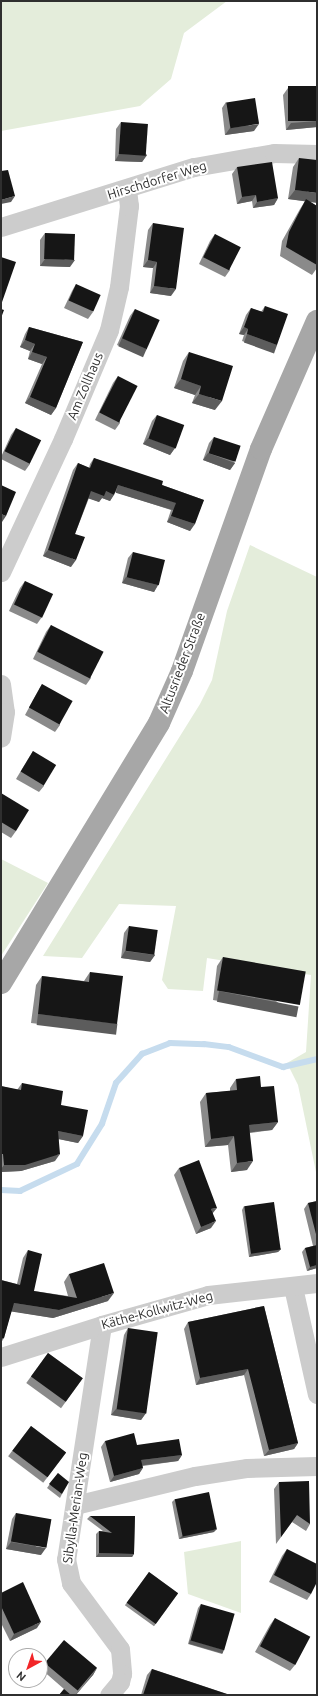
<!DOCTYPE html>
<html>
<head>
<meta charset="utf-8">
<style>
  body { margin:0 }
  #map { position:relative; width:318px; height:1696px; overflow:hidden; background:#fff; font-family:Ubuntu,sans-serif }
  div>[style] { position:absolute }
  .green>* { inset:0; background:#e4eddb }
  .stream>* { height:5.5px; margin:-2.75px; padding:0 2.75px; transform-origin:2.75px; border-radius:2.75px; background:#c6dcee }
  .minor>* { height:19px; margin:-9.5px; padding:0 9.5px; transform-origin:9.5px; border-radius:9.5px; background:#ccc }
  .major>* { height:22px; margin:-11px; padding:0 11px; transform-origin:11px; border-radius:11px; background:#a7a7a7 }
  .wall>* { inset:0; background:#8a8a8a; transform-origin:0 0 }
  .shaded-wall>* { inset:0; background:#5c5c5c; transform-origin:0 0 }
  .building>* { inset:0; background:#161616; transform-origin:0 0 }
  span { translate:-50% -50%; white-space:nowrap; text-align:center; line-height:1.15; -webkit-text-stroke:4px #fff; paint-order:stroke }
  .street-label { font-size:13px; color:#2f2f2f }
  .frame { position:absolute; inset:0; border:2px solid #2f2f2f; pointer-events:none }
  .north { position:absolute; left:8px; top:1648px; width:40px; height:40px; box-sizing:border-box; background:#fff; border:1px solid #acacac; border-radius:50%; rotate:220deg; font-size:11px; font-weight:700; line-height:16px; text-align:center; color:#2f2f2f }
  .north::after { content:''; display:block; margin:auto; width:14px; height:18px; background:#f22528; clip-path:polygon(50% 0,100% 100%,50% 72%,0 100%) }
</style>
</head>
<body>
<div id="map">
  <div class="green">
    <div style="clip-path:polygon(1px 1px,227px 1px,184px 33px,171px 79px,140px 106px,1px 131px)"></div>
    <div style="clip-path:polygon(250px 545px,317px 577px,317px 1177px,298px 1085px,287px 1063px,306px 1052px,311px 975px,207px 958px,203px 991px,168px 989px,162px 980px,176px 906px,119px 904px,82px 958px,43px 956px,200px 704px,212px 680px,227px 611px)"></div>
    <div style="clip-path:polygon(1px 859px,48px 883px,1px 956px)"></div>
    <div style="clip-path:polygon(241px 1541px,241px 1613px,188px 1594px,184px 1552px)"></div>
  </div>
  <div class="stream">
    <div style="left:1px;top:1190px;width:19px;rotate:3deg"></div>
    <div style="left:20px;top:1191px;width:63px;rotate:-25.3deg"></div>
    <div style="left:77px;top:1164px;width:47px;rotate:-58deg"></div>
    <div style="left:102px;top:1124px;width:43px;rotate:-71.1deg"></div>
    <div style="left:116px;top:1083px;width:39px;rotate:-48deg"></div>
    <div style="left:142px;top:1054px;width:30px;rotate:-21deg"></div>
    <div style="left:170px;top:1043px;width:34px;rotate:2deg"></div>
    <div style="left:204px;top:1044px;width:25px;rotate:7deg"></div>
    <div style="left:229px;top:1047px;width:58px;rotate:20.3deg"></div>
    <div style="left:283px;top:1067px;width:35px;rotate:-13deg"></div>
  </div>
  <div class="minor">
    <div style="left:1px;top:227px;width:202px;rotate:-17.3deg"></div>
    <div style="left:194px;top:167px;width:81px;rotate:-9.9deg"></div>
    <div style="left:274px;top:153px;width:43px;rotate:1.3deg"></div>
    <div style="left:1px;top:572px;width:147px;rotate:-65deg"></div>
    <div style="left:63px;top:439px;width:118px;rotate:-67.1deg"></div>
    <div style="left:109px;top:330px;width:44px;rotate:-76.9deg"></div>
    <div style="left:119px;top:287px;width:82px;rotate:-83deg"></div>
    <div style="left:129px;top:206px;width:17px;rotate:-97deg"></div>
    <div style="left:1px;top:684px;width:28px;rotate:82deg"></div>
    <div style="left:5px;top:712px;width:26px;rotate:99deg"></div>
    <div style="left:293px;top:1287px;width:110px;rotate:77.4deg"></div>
    <div style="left:102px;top:1325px;width:237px;rotate:98.7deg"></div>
    <div style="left:66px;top:1559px;width:25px;rotate:78deg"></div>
    <div style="left:71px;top:1583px;width:82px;rotate:53.4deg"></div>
    <div style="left:120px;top:1649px;width:25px;rotate:85deg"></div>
    <div style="left:122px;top:1674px;width:8px;rotate:104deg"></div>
    <div style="left:120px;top:1682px;width:17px;rotate:130deg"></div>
    <div style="left:1px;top:1357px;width:106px;rotate:-17.6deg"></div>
    <div style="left:102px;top:1325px;width:110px;rotate:-15.8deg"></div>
    <div style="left:208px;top:1295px;width:110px;rotate:-6.3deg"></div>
    <div style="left:75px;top:1505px;width:123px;rotate:-13.6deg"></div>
    <div style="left:195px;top:1476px;width:53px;rotate:-8.7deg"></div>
    <div style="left:247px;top:1468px;width:70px;rotate:-1.6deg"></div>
  </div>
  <div class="major">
    <div style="left:1px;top:983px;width:304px;rotate:-58.7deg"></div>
    <div style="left:159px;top:723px;width:57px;rotate:-66.1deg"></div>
    <div style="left:182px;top:671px;width:236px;rotate:-70.4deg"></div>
    <div style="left:261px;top:449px;width:140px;rotate:-66.4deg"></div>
  </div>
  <div class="wall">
    <div style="clip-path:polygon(317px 86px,317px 127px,286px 130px,283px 95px,288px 88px)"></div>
    <div style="clip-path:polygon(226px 102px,254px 131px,225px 135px,222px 108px)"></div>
    <div style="clip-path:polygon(121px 122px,147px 155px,142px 162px,115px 161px,116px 129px)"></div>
    <div style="clip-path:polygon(299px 158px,310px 202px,317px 206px,317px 268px,312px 275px,280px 256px,282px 241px,300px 209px,305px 201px,288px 199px,293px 167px)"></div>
    <div style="clip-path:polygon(237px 167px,278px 198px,274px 205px,253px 208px,252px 201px,237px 204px,232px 174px)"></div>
    <div style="clip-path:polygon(153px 223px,171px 296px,150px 293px,153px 268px,143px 267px,148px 230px)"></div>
    <div style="clip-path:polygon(45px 233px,70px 267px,40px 266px,40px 240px)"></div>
    <div style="clip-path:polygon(215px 234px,230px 270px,225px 277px,199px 264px,210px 241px)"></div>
    <div style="clip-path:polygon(76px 284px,93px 312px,88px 319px,64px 308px,72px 291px)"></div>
    <div style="clip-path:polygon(265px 306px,277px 345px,272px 352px,242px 341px,244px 335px,239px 334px,246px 315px,251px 308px,261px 312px)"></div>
    <div style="clip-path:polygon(135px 309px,143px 356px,117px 345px,130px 316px)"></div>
    <div style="clip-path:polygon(29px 327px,83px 342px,56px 408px,51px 415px,25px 403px,42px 364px,28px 359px,30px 351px,20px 347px,25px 334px)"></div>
    <div style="clip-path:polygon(189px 352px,215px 410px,192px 403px,195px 395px,174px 388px,183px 361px)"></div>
    <div style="clip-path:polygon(118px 376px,120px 423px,115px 430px,95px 420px,113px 383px)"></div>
    <div style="clip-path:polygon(157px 415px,175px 448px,170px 455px,143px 444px,152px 421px)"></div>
    <div style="clip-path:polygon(16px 428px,30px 464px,25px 471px,1px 459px,1px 457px,11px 435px)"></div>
    <div style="clip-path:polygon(214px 437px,235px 463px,230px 470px,203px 460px,209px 443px)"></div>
    <div style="clip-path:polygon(94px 458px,162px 485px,204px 500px,190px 531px,167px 522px,171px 510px,115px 492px,110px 501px,102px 498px,99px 502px,89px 498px,75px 534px,71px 567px,43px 556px,73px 470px,78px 463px,89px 468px,90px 464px)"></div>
    <div style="clip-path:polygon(133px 552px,158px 585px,154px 592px,122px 583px,128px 558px)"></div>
    <div style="clip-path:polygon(25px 581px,42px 617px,37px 624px,9px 611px,20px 588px)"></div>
    <div style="clip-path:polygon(51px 625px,91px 678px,86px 685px,33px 659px,46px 632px)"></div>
    <div style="clip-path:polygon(42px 684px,60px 725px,55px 732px,25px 715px,38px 691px)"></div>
    <div style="clip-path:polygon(33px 751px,44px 786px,39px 792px,16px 779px)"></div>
    <div style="clip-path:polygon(1px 793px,16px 831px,11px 838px,1px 832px)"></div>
    <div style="clip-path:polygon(129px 926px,155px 955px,150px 962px,121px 958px,124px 933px)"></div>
    <div style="clip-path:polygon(223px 957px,293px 1015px,213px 1000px,217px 966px)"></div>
    <div style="clip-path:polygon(90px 972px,117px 1024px,111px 1033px,31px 1023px,36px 985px,42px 976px,84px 981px)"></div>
    <div style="clip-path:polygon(236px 1079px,261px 1087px,278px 1122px,272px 1130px,250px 1133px,247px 1170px,231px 1172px,228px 1145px,205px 1147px,200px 1102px,206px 1093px,230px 1091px,230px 1088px)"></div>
    <div style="clip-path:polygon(22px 1083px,61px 1105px,83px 1136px,78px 1143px,59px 1139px,55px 1161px,21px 1171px,1px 1172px,1px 1086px,17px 1090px)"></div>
    <div style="clip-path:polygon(179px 1168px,213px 1213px,211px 1228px,196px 1234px,174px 1175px)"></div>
    <div style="clip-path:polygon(317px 1201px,317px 1268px,307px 1271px,302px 1252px,305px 1248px,313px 1246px,304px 1209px,308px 1203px)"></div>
    <div style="clip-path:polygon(244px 1206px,281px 1249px,278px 1252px,249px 1257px,242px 1210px)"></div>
    <div style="clip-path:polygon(28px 1250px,34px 1291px,68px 1296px,64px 1282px,69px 1274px,108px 1301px,53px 1318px,11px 1311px,4px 1338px,1px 1343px,1px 1280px,17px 1284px,23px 1258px)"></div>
    <div style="clip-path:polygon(264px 1306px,298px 1443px,294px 1449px,264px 1456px,244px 1375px,196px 1385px,184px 1329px,188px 1322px)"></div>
    <div style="clip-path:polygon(128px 1328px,146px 1413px,141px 1420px,111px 1415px,124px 1335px)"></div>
    <div style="left:48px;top:1353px;width:43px;height:37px;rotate:36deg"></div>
    <div style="left:31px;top:1426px;width:44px;height:38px;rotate:37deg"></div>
    <div style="clip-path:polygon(105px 1441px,137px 1445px,182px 1455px,178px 1461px,143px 1466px,139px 1474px,110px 1482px,101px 1447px)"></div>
    <div style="clip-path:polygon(58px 1473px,62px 1494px,60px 1498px,47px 1488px)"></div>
    <div style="clip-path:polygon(279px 1482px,310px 1524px,306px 1531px,292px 1522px,276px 1544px,274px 1489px)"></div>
    <div style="clip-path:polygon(175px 1499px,214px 1532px,179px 1539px,172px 1502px)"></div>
    <div style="clip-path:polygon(16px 1513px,41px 1555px,6px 1549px,12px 1519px)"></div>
    <div style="clip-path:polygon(90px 1516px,135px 1516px,134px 1554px,132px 1557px,96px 1557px,96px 1534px,99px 1531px,103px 1531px,87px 1519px)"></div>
    <div style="clip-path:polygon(287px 1549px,311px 1594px,307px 1600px,269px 1582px,282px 1556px)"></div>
    <div style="left:149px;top:1572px;width:36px;height:41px;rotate:36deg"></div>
    <div style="clip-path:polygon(1px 1593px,37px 1628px,10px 1641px,1px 1623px)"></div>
    <div style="clip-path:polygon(201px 1604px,224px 1650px,222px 1654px,188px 1644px,198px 1608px)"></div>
    <div style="clip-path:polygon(275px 1618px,295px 1665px,290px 1671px,255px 1652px,270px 1625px)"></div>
    <div style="clip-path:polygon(45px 1663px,97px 1668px,93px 1675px,76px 1695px,59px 1695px,64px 1689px,41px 1669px)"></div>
    <div style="clip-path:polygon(152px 1669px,230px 1695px,141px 1695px,147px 1675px)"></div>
  </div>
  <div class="shaded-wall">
    <div style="clip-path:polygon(317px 121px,317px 127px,286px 130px,291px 123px)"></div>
    <div style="clip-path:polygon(259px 124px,254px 131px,225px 135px,230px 128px)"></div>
    <div style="clip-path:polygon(119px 154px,147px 155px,142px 162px,115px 161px)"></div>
    <div style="clip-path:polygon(295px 190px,317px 193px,317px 203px,288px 199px)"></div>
    <div style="clip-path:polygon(256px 195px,252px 201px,237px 204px,242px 197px)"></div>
    <div style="clip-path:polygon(15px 196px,11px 202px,1px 204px,1px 200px)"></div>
    <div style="clip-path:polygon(278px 198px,274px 205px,253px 208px,257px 202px)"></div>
    <div style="clip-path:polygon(45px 259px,75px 260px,70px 267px,40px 266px)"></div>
    <div style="clip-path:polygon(148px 260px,157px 262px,153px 268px,143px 267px)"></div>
    <div style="clip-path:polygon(154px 286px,176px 289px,171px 296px,150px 293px)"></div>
    <div style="clip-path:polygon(244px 327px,248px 329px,244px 335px,239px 334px)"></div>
    <div style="left:247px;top:334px;width:32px;height:9px;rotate:20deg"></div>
    <div style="left:122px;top:338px;width:27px;height:9px;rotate:24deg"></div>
    <div style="clip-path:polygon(25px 340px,35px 344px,30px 351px,20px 347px)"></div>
    <div style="clip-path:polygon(32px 352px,47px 357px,42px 364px,28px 359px)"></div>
    <div style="clip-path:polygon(181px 379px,201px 386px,195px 395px,174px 388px)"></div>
    <div style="clip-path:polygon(199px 394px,222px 401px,215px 410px,192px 403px)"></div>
    <div style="clip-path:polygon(30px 397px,56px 408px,51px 415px,25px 403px)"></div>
    <div style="clip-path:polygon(148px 438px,175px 448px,170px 455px,143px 444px)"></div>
    <div style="clip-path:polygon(208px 453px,235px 463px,230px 470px,203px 460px)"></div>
    <div style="left:118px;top:485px;width:61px;height:8px;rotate:17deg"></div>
    <div style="clip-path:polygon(91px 491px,106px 491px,114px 495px,110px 501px,102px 498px,99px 502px,87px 498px)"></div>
    <div style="clip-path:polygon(1px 514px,6px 516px,2px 522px,1px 521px)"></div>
    <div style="clip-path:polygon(171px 516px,195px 524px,190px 531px,167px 522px)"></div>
    <div style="clip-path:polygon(48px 550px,76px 560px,71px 567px,43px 556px)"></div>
    <div style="clip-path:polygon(126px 577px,158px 585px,154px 592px,122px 583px)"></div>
    <div style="clip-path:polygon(125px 951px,155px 955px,150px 962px,121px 958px)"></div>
    <div style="left:219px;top:991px;width:81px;height:11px;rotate:11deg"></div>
    <div style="left:38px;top:1014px;width:80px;height:11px;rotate:7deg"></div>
    <div style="clip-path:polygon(278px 1122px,272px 1130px,243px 1133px,249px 1125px)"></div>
    <div style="clip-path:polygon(58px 1131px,83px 1136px,78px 1143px,53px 1138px)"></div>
    <div style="clip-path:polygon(234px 1136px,228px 1145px,205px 1147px,211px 1139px)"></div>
    <div style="clip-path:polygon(60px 1154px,55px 1161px,21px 1171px,1px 1172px,1px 1169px,4px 1165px)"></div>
    <div style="clip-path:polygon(253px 1161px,247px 1170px,231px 1172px,237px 1163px)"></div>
    <div style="clip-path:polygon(217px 1208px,212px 1214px,211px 1209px)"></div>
    <div style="clip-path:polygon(216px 1221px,211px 1228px,196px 1234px,201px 1227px)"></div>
    <div style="clip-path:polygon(281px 1249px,278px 1252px,249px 1257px,251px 1253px)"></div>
    <div style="clip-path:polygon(317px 1265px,317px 1268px,307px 1271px,310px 1267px)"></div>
    <div style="clip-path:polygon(114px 1293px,108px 1301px,53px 1318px,8px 1311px,14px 1303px,59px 1310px)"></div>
    <div style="clip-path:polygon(248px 1369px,244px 1375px,196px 1385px,200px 1378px)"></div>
    <div style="clip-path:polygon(116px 1409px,146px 1413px,141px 1420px,111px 1415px)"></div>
    <div style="clip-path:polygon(298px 1443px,294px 1449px,264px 1456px,269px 1450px)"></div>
    <div style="clip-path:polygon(182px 1455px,178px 1461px,137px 1466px,141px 1460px)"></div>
    <div style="clip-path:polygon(143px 1468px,139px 1474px,110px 1482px,114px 1476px)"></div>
    <div style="clip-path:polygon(217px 1529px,214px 1532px,179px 1539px,182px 1536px)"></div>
    <div style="clip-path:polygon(11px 1542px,46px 1548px,41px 1555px,6px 1549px)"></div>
    <div style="clip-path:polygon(99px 1553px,134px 1554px,132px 1557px,96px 1557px)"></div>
    <div style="clip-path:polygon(41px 1622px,37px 1628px,10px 1641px,14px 1634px)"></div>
    <div style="left:190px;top:1640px;width:35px;height:4px;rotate:16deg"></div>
    <div style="clip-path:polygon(97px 1668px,93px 1675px,75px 1695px,79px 1691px)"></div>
  </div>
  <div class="building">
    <div style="left:317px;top:86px;width:35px;height:29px;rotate:90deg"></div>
    <div style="left:255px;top:98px;width:26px;height:29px;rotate:81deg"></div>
    <div style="left:121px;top:122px;width:27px;height:32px;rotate:4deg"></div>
    <div style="clip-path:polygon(299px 158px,317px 160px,317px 193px,295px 190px)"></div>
    <div style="clip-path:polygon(272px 162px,278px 198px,257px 202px,256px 195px,242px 197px,237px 167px)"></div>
    <div style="clip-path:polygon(8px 170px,15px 196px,1px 200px,1px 171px)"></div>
    <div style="clip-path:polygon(306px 199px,317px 206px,317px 265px,286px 247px,289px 232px)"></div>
    <div style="clip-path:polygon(153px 223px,184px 228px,176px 289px,154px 286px,157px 262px,148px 260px)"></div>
    <div style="left:45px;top:233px;width:30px;height:26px;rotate:2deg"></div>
    <div style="left:215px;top:234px;width:29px;height:26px;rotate:27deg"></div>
    <div style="clip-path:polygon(1px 257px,16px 262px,1px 305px)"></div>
    <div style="left:76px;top:284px;width:27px;height:18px;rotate:24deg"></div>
    <div style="clip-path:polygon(265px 306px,288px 314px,277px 345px,247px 334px,248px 329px,244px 327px,251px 308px,263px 312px)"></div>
    <div style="clip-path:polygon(1px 309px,4px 310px,1px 318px)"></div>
    <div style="left:135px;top:309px;width:27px;height:32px;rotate:24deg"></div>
    <div style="clip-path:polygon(29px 327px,83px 342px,56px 408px,30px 397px,47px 357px,32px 352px,35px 344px,25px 340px)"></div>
    <div style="clip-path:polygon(189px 352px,233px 366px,222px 401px,199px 394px,201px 386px,181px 379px)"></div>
    <div style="left:118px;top:376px;width:22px;height:41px;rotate:27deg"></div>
    <div style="left:157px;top:415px;width:29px;height:25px;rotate:20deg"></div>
    <div style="left:16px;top:428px;width:28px;height:26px;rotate:26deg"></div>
    <div style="left:214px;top:437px;width:28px;height:17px;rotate:18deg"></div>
    <div style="clip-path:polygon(94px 458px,163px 481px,162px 485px,204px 500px,195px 524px,171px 516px,176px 503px,118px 485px,114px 495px,106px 491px,104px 496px,91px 491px,75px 534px,85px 537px,76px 560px,48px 550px,78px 463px,90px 468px)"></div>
    <div style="clip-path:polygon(1px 485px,16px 492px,6px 516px,1px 514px)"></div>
    <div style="left:133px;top:552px;width:33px;height:26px;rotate:14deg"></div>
    <div style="left:25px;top:581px;width:31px;height:26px;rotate:25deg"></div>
    <div style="left:51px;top:625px;width:59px;height:30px;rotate:27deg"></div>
    <div style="left:42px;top:684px;width:35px;height:27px;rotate:29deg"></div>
    <div style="left:33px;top:751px;width:27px;height:24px;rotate:31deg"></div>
    <div style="clip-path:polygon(1px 793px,29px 810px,16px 831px,1px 822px)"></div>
    <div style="left:129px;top:926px;width:29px;height:25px;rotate:8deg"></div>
    <div style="left:223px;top:957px;width:84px;height:34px;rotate:10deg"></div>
    <div style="clip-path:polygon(90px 972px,123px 976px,117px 1024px,38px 1014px,42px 976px,89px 982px)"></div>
    <div style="clip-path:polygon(260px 1076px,261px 1087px,274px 1086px,278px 1122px,249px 1125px,253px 1161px,237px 1163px,234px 1136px,211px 1139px,206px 1093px,237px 1090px,236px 1079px)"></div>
    <div style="clip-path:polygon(22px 1083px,63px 1091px,61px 1105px,88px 1110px,83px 1136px,58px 1131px,60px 1154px,25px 1165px,4px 1165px,3px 1154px,1px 1154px,1px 1086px,21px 1090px)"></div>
    <div style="clip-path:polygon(199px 1160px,217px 1208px,211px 1209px,216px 1221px,201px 1227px,179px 1168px)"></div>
    <div style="clip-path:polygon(317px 1201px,317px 1238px,308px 1203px)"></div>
    <div style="left:274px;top:1202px;width:48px;height:30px;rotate:82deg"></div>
    <div style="clip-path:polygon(317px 1245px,317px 1265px,310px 1267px,305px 1248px)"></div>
    <div style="clip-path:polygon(28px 1250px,42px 1254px,34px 1291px,77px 1298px,69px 1274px,104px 1263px,114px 1293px,59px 1310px,14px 1303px,4px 1338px,1px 1339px,1px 1280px,20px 1285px)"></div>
    <div style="clip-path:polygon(264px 1306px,298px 1443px,269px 1450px,248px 1369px,200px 1378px,188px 1322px)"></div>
    <div style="left:128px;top:1328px;width:30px;height:82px;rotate:8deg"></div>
    <div style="left:48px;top:1353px;width:43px;height:29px;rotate:36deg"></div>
    <div style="left:31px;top:1426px;width:44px;height:31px;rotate:37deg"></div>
    <div style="clip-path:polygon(134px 1433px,137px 1445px,179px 1439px,182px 1455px,141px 1460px,143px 1468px,114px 1476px,105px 1441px)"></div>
    <div style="clip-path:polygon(58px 1473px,69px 1482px,62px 1494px,49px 1484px)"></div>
    <div style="clip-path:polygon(309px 1481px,310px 1524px,297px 1515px,281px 1537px,279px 1482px)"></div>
    <div style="left:209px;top:1492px;width:38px;height:35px;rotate:78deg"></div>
    <div style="left:16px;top:1513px;width:36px;height:29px;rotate:10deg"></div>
    <div style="clip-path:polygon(90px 1516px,135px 1516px,134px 1554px,99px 1553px,99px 1531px,112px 1533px)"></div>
    <div style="clip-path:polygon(287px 1549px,317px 1564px,317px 1582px,311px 1594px,274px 1575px)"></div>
    <div style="left:149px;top:1572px;width:36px;height:38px;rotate:36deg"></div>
    <div style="clip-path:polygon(23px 1582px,41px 1622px,14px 1634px,1px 1606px,1px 1593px)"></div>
    <div style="left:201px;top:1604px;width:35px;height:38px;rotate:16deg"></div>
    <div style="left:275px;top:1618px;width:40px;height:32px;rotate:28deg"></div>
    <div style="left:64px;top:1640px;width:43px;height:30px;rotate:40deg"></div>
    <div style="clip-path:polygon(152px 1669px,230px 1695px,143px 1695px)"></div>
    <div style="clip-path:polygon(64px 1689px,71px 1695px,59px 1695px)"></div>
  </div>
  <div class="street-label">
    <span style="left:157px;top:180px;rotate:-17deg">Hirschdorfer Weg</span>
    <span style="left:85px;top:386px;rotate:-67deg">Am Zollhaus</span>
    <span style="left:182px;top:663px;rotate:-69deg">Altusrieder Straße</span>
    <span style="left:157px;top:1310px;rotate:-15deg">Käthe-Kollwitz-Weg</span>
    <span style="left:75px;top:1508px;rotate:-82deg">Sibylla-Merian-Weg</span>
  </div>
  <div class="frame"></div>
  <div class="north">N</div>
</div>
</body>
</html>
